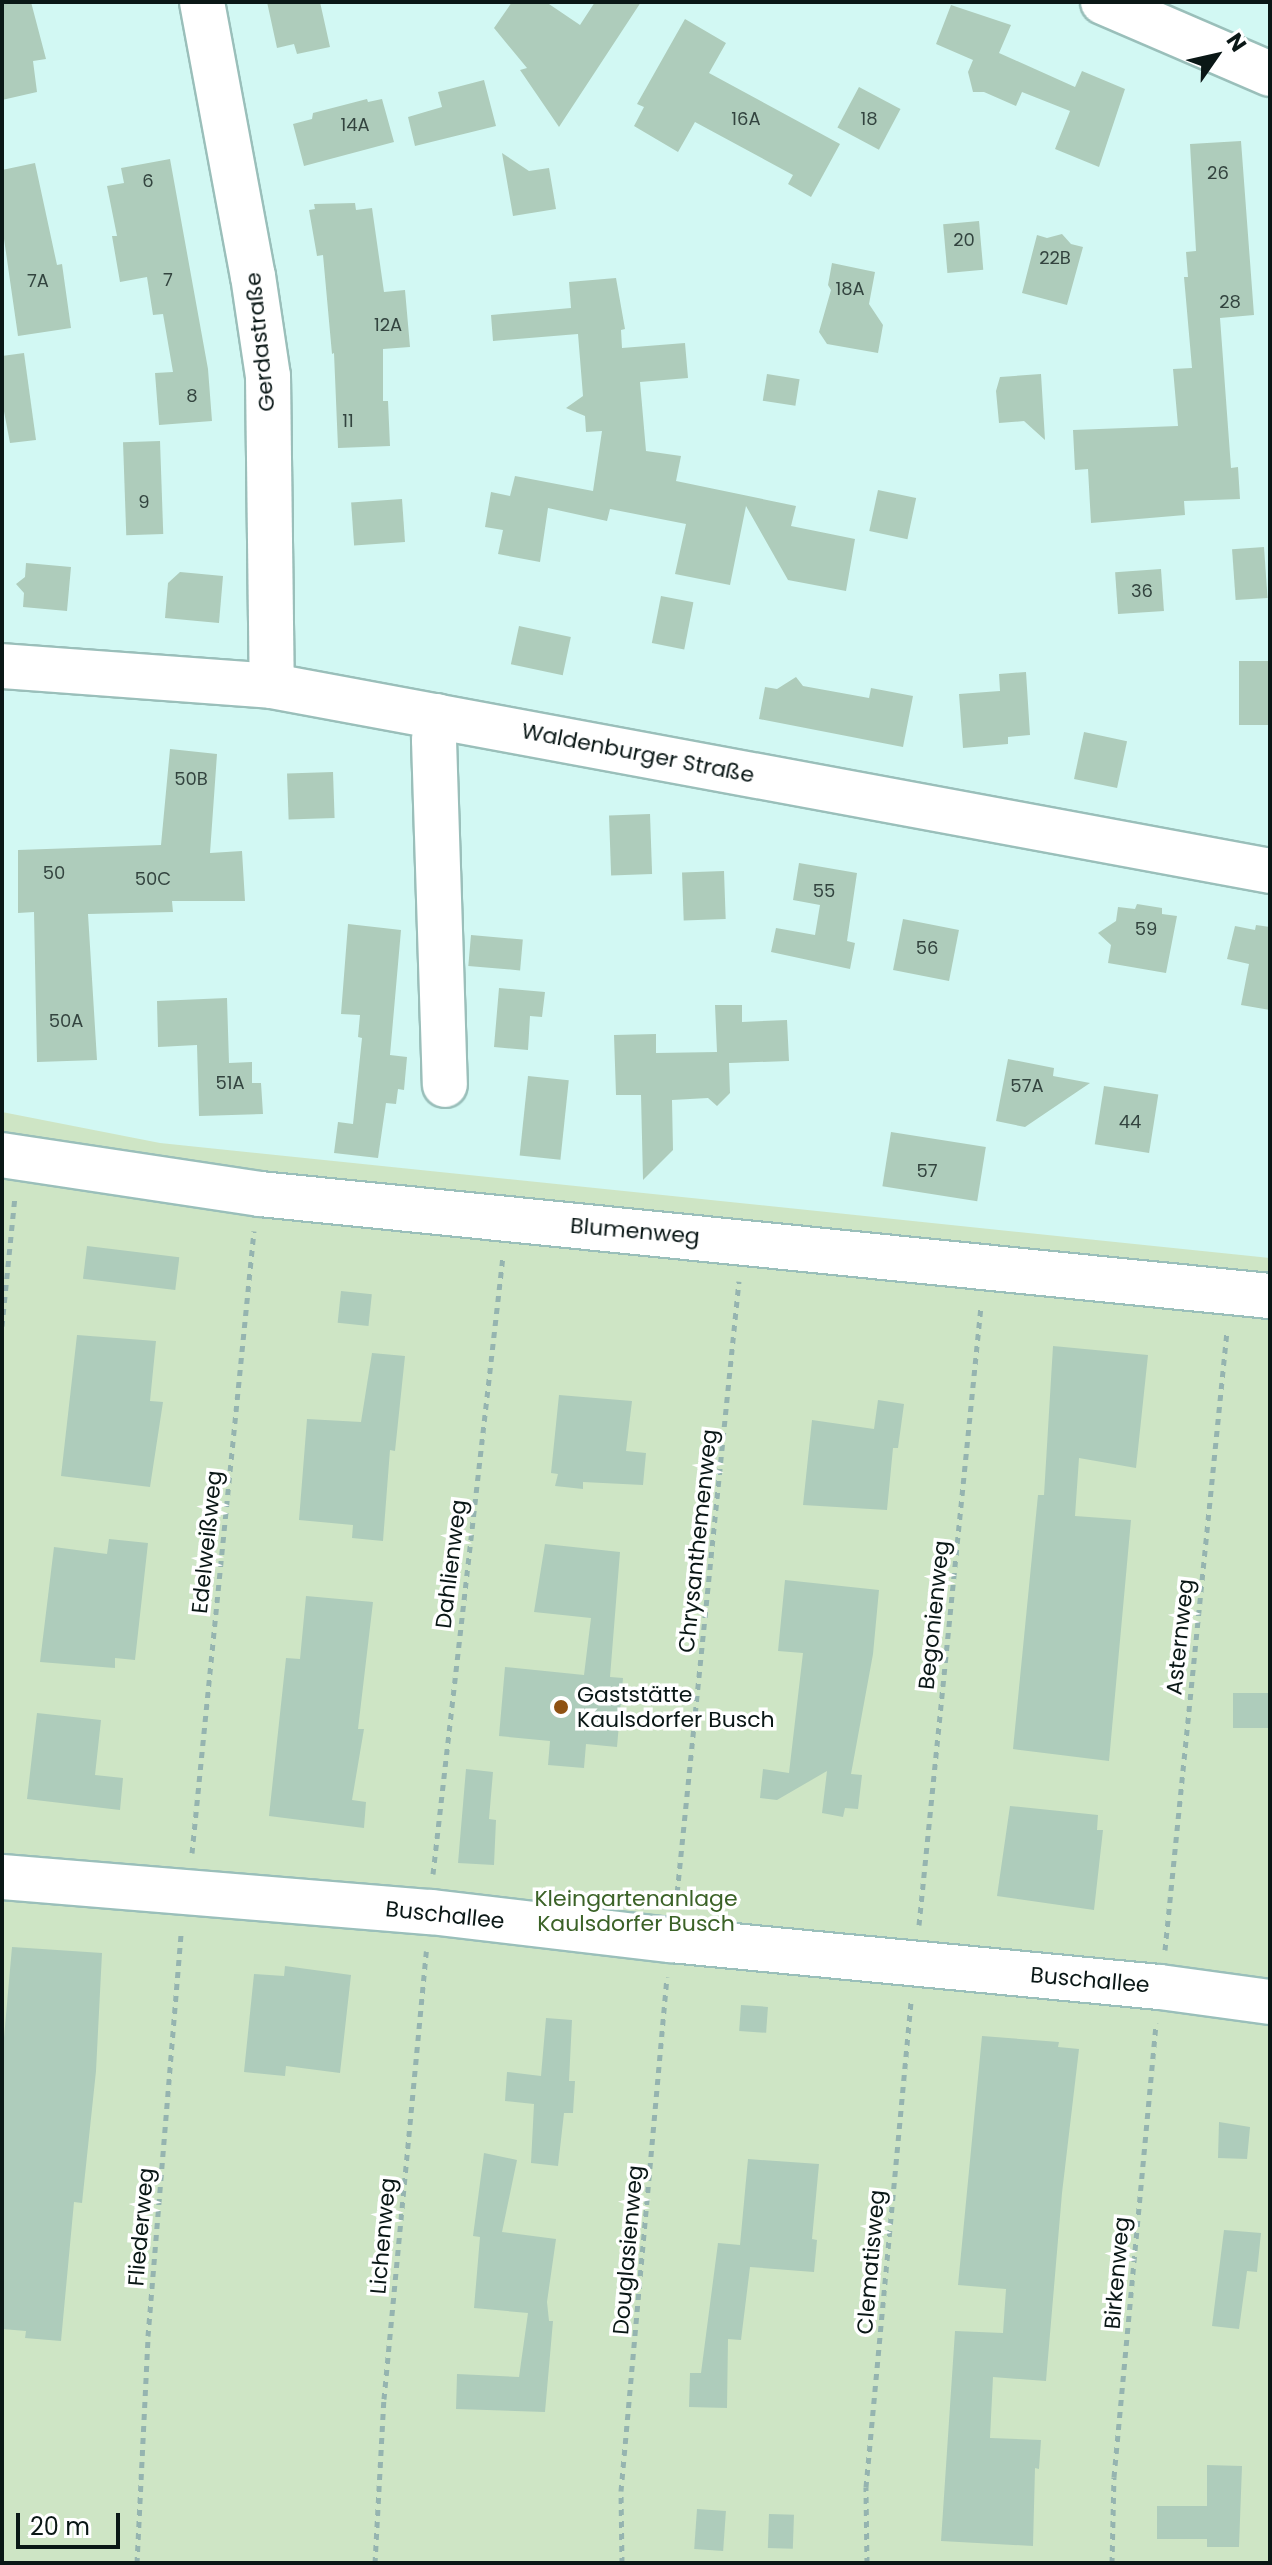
<!DOCTYPE html>
<html>
<head>
<meta charset="utf-8">
<style>
  body { margin:0 }
  #map { position:relative; width:1272px; height:2565px; overflow:hidden; background:#d2f8f3; font-family:Poppins,sans-serif }
  div>[style] { position:absolute }
  .green>* { inset:0; background:#cee5c5 }
  .building>* { inset:0; background:#aeccbb; transform-origin:0 0 }
  .path>* { height:5px; margin-top:-2.5px; transform-origin:0; background:repeating-linear-gradient(90deg,#95b4b0 0 6px,transparent 0 12px) }
  .roads { filter:drop-shadow(2px 0 #9abfba) drop-shadow(-2px 0 #9abfba) drop-shadow(0 2px #9abfba) drop-shadow(0 -2px #9abfba) }
  .minor>* { height:44px; margin:-22px; padding:0 22px; transform-origin:22px; border-radius:22px; background:#fff }
  .dots>* { width:22px; height:22px; translate:-50% -50%; box-sizing:border-box; border:4px solid #fff; border-radius:50% }
  span { translate:-50% -50%; white-space:nowrap; text-align:center; line-height:1.15; -webkit-text-stroke:7px #fff; paint-order:stroke }
  .number-label { font-size:18px; color:#33443f }
  .number-label span { -webkit-text-stroke-width:0 }
  .street-label { font-size:22px; color:#0a1716 }
  .poi-label { font-size:22px; color:#0a1716 }
  .left { translate:0 -50%; text-align:left }
  .park-label { font-size:22px; color:#3b6227 }
  .frame { position:absolute; inset:0; border:4px solid #0a1716; pointer-events:none }
  .north { position:absolute; left:1176px; top:16px; width:80px; height:80px; -webkit-text-stroke:6px #fff; paint-order:stroke; rotate:56deg; font-size:22px; font-weight:700; line-height:32px; text-align:center; color:#0a1716 }
  .north::after { content:''; display:block; margin:auto; width:28px; height:36px; background:#0a1716; clip-path:polygon(50% 0,100% 100%,50% 72%,0 100%) }
  .scale { position:absolute; left:16px; top:2513px; width:104px; height:36px; box-sizing:border-box; border:4px solid #0a1716; border-top:0; padding-left:10px; font-size:24px; line-height:28px; white-space:nowrap; color:#0a1716; -webkit-text-stroke:6px #fff; paint-order:stroke }
</style>
</head>
<body>
<div id="map">
  <div class="green">
    <div style="clip-path:polygon(2px 1112px,160px 1143px,1270px 1258px,1270px 2563px,2px 2563px)"></div>
  </div>
  <div class="building">
    <div style="clip-path:polygon(2px 2px,31px 2px,46px 59px,33px 61px,37px 92px,2px 100px)"></div>
    <div style="clip-path:polygon(267px 2px,320px 2px,330px 47px,297px 54px,294px 44px,277px 48px)"></div>
    <div style="clip-path:polygon(512px 2px,546px 2px,580px 25px,595px 2px,641px 2px,559px 127px,520px 70px,527px 68px,494px 28px)"></div>
    <div style="clip-path:polygon(951px 5px,1011px 25px,999px 53px,1075px 87px,1082px 71px,1125px 89px,1099px 167px,1055px 149px,1070px 111px,1022px 92px,1016px 106px,984px 92px,973px 92px,968px 72px,973px 60px,936px 44px)"></div>
    <div style="clip-path:polygon(685px 19px,726px 43px,709px 73px,840px 144px,811px 197px,788px 184px,793px 175px,695px 122px,678px 152px,634px 126px,644px 107px,637px 104px)"></div>
    <div style="clip-path:polygon(484px 80px,496px 126px,415px 146px,408px 117px,442px 107px,438px 92px)"></div>
    <div style="left:859px;top:87px;width:47px;height:46px;rotate:28deg"></div>
    <div style="clip-path:polygon(367px 99px,368px 102px,382px 99px,394px 142px,304px 166px,293px 124px,312px 119px,313px 113px)"></div>
    <div style="clip-path:polygon(1241px 141px,1254px 315px,1220px 318px,1231px 468px,1238px 467px,1240px 499px,1184px 501px,1185px 515px,1091px 523px,1088px 469px,1075px 470px,1073px 430px,1178px 426px,1173px 369px,1192px 368px,1184px 277px,1188px 277px,1186px 252px,1196px 251px,1190px 144px)"></div>
    <div style="clip-path:polygon(502px 153px,529px 171px,549px 168px,556px 209px,513px 216px)"></div>
    <div style="clip-path:polygon(170px 159px,208px 369px,212px 421px,159px 425px,155px 373px,173px 372px,163px 314px,153px 315px,147px 277px,120px 282px,112px 236px,117px 236px,107px 186px,124px 183px,121px 168px)"></div>
    <div style="clip-path:polygon(35px 163px,57px 265px,62px 264px,71px 328px,18px 336px,2px 225px,2px 170px)"></div>
    <div style="clip-path:polygon(355px 203px,356px 210px,372px 208px,384px 292px,405px 290px,410px 347px,383px 349px,383px 401px,388px 401px,390px 446px,338px 448px,334px 353px,332px 354px,323px 255px,317px 256px,309px 210px,315px 209px,314px 204px)"></div>
    <div style="left:979px;top:221px;width:49px;height:36px;rotate:85deg"></div>
    <div style="clip-path:polygon(1062px 234px,1071px 244px,1083px 247px,1067px 305px,1022px 293px,1037px 235px,1047px 238px)"></div>
    <div style="clip-path:polygon(832px 263px,875px 272px,869px 304px,883px 325px,878px 353px,827px 344px,819px 332px,831px 290px,828px 285px)"></div>
    <div style="clip-path:polygon(616px 278px,625px 329px,621px 330px,622px 348px,685px 343px,688px 378px,640px 382px,646px 451px,681px 456px,676px 481px,796px 506px,791px 526px,855px 539px,846px 591px,788px 580px,746px 506px,730px 585px,675px 574px,686px 524px,610px 509px,607px 521px,548px 508px,540px 562px,498px 554px,503px 530px,485px 527px,491px 492px,510px 496px,515px 476px,593px 491px,602px 431px,586px 432px,585px 416px,566px 408px,583px 396px,578px 334px,493px 341px,491px 315px,571px 308px,569px 282px)"></div>
    <div style="clip-path:polygon(24px 353px,36px 440px,10px 443px,2px 401px,2px 356px)"></div>
    <div style="left:767px;top:374px;width:33px;height:27px;rotate:9deg"></div>
    <div style="clip-path:polygon(1041px 374px,1045px 440px,1024px 421px,999px 423px,996px 391px,1000px 377px)"></div>
    <div style="left:160px;top:441px;width:93px;height:37px;rotate:88deg"></div>
    <div style="left:878px;top:490px;width:39px;height:42px;rotate:12deg"></div>
    <div style="left:402px;top:499px;width:43px;height:51px;rotate:86deg"></div>
    <div style="left:1264px;top:547px;width:51px;height:32px;rotate:86deg"></div>
    <div style="clip-path:polygon(26px 563px,71px 567px,67px 611px,23px 607px,24px 593px,16px 584px,25px 577px)"></div>
    <div style="left:1161px;top:569px;width:42px;height:46px;rotate:86deg"></div>
    <div style="clip-path:polygon(180px 572px,223px 576px,219px 623px,165px 618px,168px 583px)"></div>
    <div style="left:661px;top:596px;width:33px;height:48px;rotate:11deg"></div>
    <div style="left:519px;top:626px;width:53px;height:39px;rotate:12deg"></div>
    <div style="left:1270px;top:661px;width:64px;height:31px;rotate:90deg"></div>
    <div style="clip-path:polygon(1026px 672px,1030px 735px,1008px 737px,1008px 744px,963px 748px,959px 694px,1000px 691px,999px 674px)"></div>
    <div style="clip-path:polygon(796px 677px,803px 686px,869px 698px,871px 688px,913px 696px,903px 747px,759px 719px,765px 687px,777px 689px)"></div>
    <div style="left:1084px;top:732px;width:44px;height:48px;rotate:12deg"></div>
    <div style="clip-path:polygon(170px 749px,217px 754px,210px 853px,242px 851px,245px 901px,172px 901px,173px 912px,88px 914px,97px 1060px,37px 1062px,34px 912px,18px 913px,18px 850px,161px 845px)"></div>
    <div style="left:333px;top:772px;width:46px;height:46px;rotate:88deg"></div>
    <div style="left:650px;top:814px;width:60px;height:41px;rotate:88deg"></div>
    <div style="clip-path:polygon(799px 863px,857px 873px,847px 941px,855px 943px,850px 969px,771px 952px,776px 928px,815px 935px,820px 905px,793px 900px)"></div>
    <div style="left:724px;top:871px;width:48px;height:42px;rotate:88deg"></div>
    <div style="clip-path:polygon(1137px 904px,1162px 908px,1162px 914px,1177px 916px,1166px 973px,1108px 963px,1111px 945px,1098px 933px,1116px 921px,1118px 907px,1135px 909px)"></div>
    <div style="left:903px;top:919px;width:57px;height:52px;rotate:11deg"></div>
    <div style="clip-path:polygon(348px 924px,401px 930px,390px 1055px,407px 1057px,404px 1090px,398px 1089px,396px 1104px,386px 1103px,378px 1158px,334px 1153px,338px 1122px,353px 1124px,362px 1038px,358px 1037px,360px 1015px,341px 1014px)"></div>
    <div style="clip-path:polygon(1256px 925px,1270px 927px,1270px 1010px,1241px 1005px,1249px 964px,1227px 959px,1235px 926px,1255px 930px)"></div>
    <div style="left:471px;top:935px;width:52px;height:31px;rotate:5deg"></div>
    <div style="clip-path:polygon(499px 988px,545px 992px,542px 1017px,530px 1016px,528px 1050px,494px 1047px)"></div>
    <div style="clip-path:polygon(227px 998px,229px 1063px,252px 1062px,252px 1083px,261px 1083px,263px 1114px,199px 1116px,197px 1045px,158px 1047px,157px 1001px)"></div>
    <div style="clip-path:polygon(715px 1005px,742px 1005px,742px 1022px,787px 1020px,789px 1061px,729px 1063px,730px 1093px,717px 1106px,708px 1098px,672px 1100px,673px 1150px,643px 1180px,641px 1095px,616px 1095px,614px 1035px,656px 1034px,656px 1053px,717px 1052px)"></div>
    <div style="clip-path:polygon(1008px 1059px,1054px 1068px,1053px 1076px,1090px 1083px,1025px 1127px,996px 1121px)"></div>
    <div style="left:528px;top:1076px;width:41px;height:80px;rotate:6deg"></div>
    <div style="left:1104px;top:1086px;width:55px;height:59px;rotate:9deg"></div>
    <div style="left:891px;top:1132px;width:96px;height:55px;rotate:9deg"></div>
    <div style="left:87px;top:1246px;width:93px;height:33px;rotate:7deg"></div>
    <div style="left:341px;top:1291px;width:31px;height:32px;rotate:6deg"></div>
    <div style="clip-path:polygon(77px 1335px,156px 1341px,150px 1401px,163px 1402px,150px 1487px,61px 1476px)"></div>
    <div style="clip-path:polygon(1053px 1346px,1148px 1355px,1136px 1468px,1079px 1458px,1075px 1516px,1131px 1520px,1109px 1761px,1013px 1749px,1038px 1495px,1044px 1495px)"></div>
    <div style="clip-path:polygon(372px 1353px,405px 1356px,395px 1451px,390px 1450px,383px 1541px,352px 1538px,353px 1525px,299px 1520px,307px 1419px,361px 1422px)"></div>
    <div style="clip-path:polygon(559px 1395px,632px 1401px,626px 1451px,646px 1453px,643px 1485px,583px 1482px,583px 1489px,555px 1486px,558px 1474px,551px 1473px)"></div>
    <div style="clip-path:polygon(878px 1400px,904px 1404px,898px 1448px,893px 1448px,887px 1510px,803px 1505px,812px 1420px,874px 1429px)"></div>
    <div style="clip-path:polygon(109px 1539px,148px 1543px,135px 1660px,115px 1658px,115px 1668px,40px 1662px,54px 1547px,107px 1554px)"></div>
    <div style="clip-path:polygon(545px 1544px,620px 1552px,610px 1677px,623px 1678px,617px 1747px,586px 1744px,584px 1768px,548px 1765px,550px 1741px,499px 1736px,505px 1667px,584px 1675px,591px 1618px,534px 1612px)"></div>
    <div style="clip-path:polygon(785px 1580px,879px 1590px,873px 1654px,851px 1774px,862px 1775px,858px 1809px,845px 1808px,843px 1817px,822px 1813px,827px 1771px,777px 1800px,760px 1798px,763px 1769px,789px 1773px,803px 1653px,778px 1651px)"></div>
    <div style="clip-path:polygon(306px 1596px,373px 1602px,358px 1729px,364px 1729px,352px 1800px,366px 1802px,364px 1828px,269px 1816px,286px 1658px,300px 1659px)"></div>
    <div style="left:1270px;top:1693px;width:35px;height:37px;rotate:90deg"></div>
    <div style="clip-path:polygon(37px 1713px,101px 1720px,95px 1775px,123px 1778px,120px 1810px,27px 1799px)"></div>
    <div style="clip-path:polygon(466px 1769px,493px 1772px,489px 1819px,496px 1820px,494px 1865px,458px 1863px)"></div>
    <div style="clip-path:polygon(1010px 1806px,1098px 1815px,1097px 1830px,1103px 1830px,1094px 1910px,997px 1896px)"></div>
    <div style="clip-path:polygon(12px 1947px,102px 1953px,96px 2071px,82px 2203px,74px 2202px,61px 2341px,25px 2338px,26px 2331px,2px 2329px,2px 2060px)"></div>
    <div style="clip-path:polygon(285px 1966px,351px 1975px,340px 2073px,286px 2066px,285px 2076px,244px 2072px,254px 1974px,284px 1976px)"></div>
    <div style="left:741px;top:2005px;width:27px;height:26px;rotate:4deg"></div>
    <div style="clip-path:polygon(546px 2018px,572px 2020px,569px 2081px,575px 2081px,573px 2113px,564px 2113px,558px 2166px,531px 2163px,534px 2104px,505px 2101px,507px 2072px,541px 2076px)"></div>
    <div style="clip-path:polygon(982px 2036px,1059px 2042px,1058px 2047px,1079px 2049px,1062px 2193px,1046px 2381px,993px 2377px,990px 2438px,1041px 2440px,1039px 2469px,1035px 2468px,1033px 2546px,941px 2541px,955px 2331px,1003px 2333px,1006px 2289px,958px 2285px)"></div>
    <div style="clip-path:polygon(1219px 2122px,1250px 2127px,1247px 2159px,1218px 2158px)"></div>
    <div style="clip-path:polygon(484px 2153px,517px 2160px,502px 2232px,556px 2239px,547px 2302px,549px 2321px,553px 2321px,545px 2412px,456px 2409px,457px 2374px,519px 2377px,528px 2313px,474px 2308px,480px 2237px,473px 2236px)"></div>
    <div style="clip-path:polygon(748px 2159px,819px 2164px,812px 2239px,817px 2240px,814px 2272px,750px 2267px,741px 2340px,728px 2339px,727px 2408px,689px 2407px,690px 2373px,701px 2373px,718px 2243px,740px 2245px)"></div>
    <div style="clip-path:polygon(1224px 2230px,1261px 2233px,1257px 2272px,1247px 2271px,1239px 2329px,1212px 2326px)"></div>
    <div style="clip-path:polygon(1207px 2465px,1242px 2466px,1239px 2547px,1207px 2547px,1207px 2539px,1157px 2539px,1157px 2506px,1207px 2506px)"></div>
    <div style="left:697px;top:2509px;width:29px;height:40px;rotate:4deg"></div>
    <div style="left:769px;top:2514px;width:25px;height:34px;rotate:2deg"></div>
  </div>
  <div class="path">
    <div style="left:2px;top:1326px;width:132px;rotate:-84.3deg"></div>
    <div style="left:192px;top:1853px;width:625px;rotate:-84.31deg"></div>
    <div style="left:433px;top:1874px;width:622px;rotate:-83.54deg"></div>
    <div style="left:676px;top:1904px;width:626px;rotate:-84.23deg"></div>
    <div style="left:919px;top:1925px;width:622px;rotate:-84.28deg"></div>
    <div style="left:1165px;top:1950px;width:622px;rotate:-84.28deg"></div>
    <div style="left:137px;top:2563px;width:227px;rotate:-87.2deg"></div>
    <div style="left:148px;top:2336px;width:406px;rotate:-85.3deg"></div>
    <div style="left:375px;top:2563px;width:164px;rotate:-86.9deg"></div>
    <div style="left:384px;top:2399px;width:450px;rotate:-84.6deg"></div>
    <div style="left:622px;top:2563px;width:72px;rotate:-90.8deg"></div>
    <div style="left:621px;top:2491px;width:516px;rotate:-84.89deg"></div>
    <div style="left:867px;top:2563px;width:76px;rotate:-90.8deg"></div>
    <div style="left:866px;top:2487px;width:487px;rotate:-84.7deg"></div>
    <div style="left:1112px;top:2563px;width:86px;rotate:-88.7deg"></div>
    <div style="left:1114px;top:2477px;width:456px;rotate:-84.7deg"></div>
  </div>
  <div class="roads">
    <div class="minor">
      <div style="left:202px;top:2px;width:279px;rotate:79.5deg"></div>
      <div style="left:253px;top:276px;width:101px;rotate:81.5deg"></div>
      <div style="left:268px;top:376px;width:310px;rotate:89.3deg"></div>
      <div style="left:1103px;top:2px;width:182px;rotate:23.3deg"></div>
      <div style="left:2px;top:666px;width:271px;rotate:4.2deg"></div>
      <div style="left:272px;top:686px;width:1015px;rotate:10.5deg"></div>
      <div style="left:437px;top:716px;width:24px;rotate:97deg"></div>
      <div style="left:434px;top:740px;width:345px;rotate:88.2deg"></div>
      <div style="left:2px;top:1155px;width:261px;rotate:8.6deg"></div>
      <div style="left:260px;top:1194px;width:1015px;rotate:5.77deg"></div>
      <div style="left:2px;top:1877px;width:430px;rotate:4.7deg"></div>
      <div style="left:431px;top:1912px;width:242px;rotate:6.7deg"></div>
      <div style="left:671px;top:1940px;width:491px;rotate:5.5deg"></div>
      <div style="left:1160px;top:1987px;width:111px;rotate:7.8deg"></div>
    </div>
  </div>
  <div class="dots">
    <div style="left:561px;top:1707px;background:#8f5213"></div>
  </div>
  <div class="number-label">
    <span style="left:746px;top:119px">16A</span>
    <span style="left:869px;top:119px">18</span>
    <span style="left:355px;top:125px">14A</span>
    <span style="left:1218px;top:173px">26</span>
    <span style="left:148px;top:181px">6</span>
    <span style="left:964px;top:240px">20</span>
    <span style="left:1055px;top:258px">22B</span>
    <span style="left:168px;top:280px">7</span>
    <span style="left:38px;top:281px">7A</span>
    <span style="left:850px;top:289px">18A</span>
    <span style="left:1230px;top:302px">28</span>
    <span style="left:388px;top:325px">12A</span>
    <span style="left:192px;top:396px">8</span>
    <span style="left:348px;top:421px">11</span>
    <span style="left:144px;top:502px">9</span>
    <span style="left:1142px;top:591px">36</span>
    <span style="left:191px;top:779px">50B</span>
    <span style="left:54px;top:873px">50</span>
    <span style="left:153px;top:879px">50C</span>
    <span style="left:824px;top:891px">55</span>
    <span style="left:1146px;top:929px">59</span>
    <span style="left:927px;top:948px">56</span>
    <span style="left:66px;top:1021px">50A</span>
    <span style="left:230px;top:1083px">51A</span>
    <span style="left:1027px;top:1086px">57A</span>
    <span style="left:1130px;top:1122px">44</span>
    <span style="left:927px;top:1171px">57</span>
  </div>
  <div class="street-label">
    <span style="left:260px;top:342px;rotate:-96deg">Gerdastraße</span>
    <span style="left:638px;top:753px;rotate:11deg">Waldenburger Straße</span>
    <span style="left:635px;top:1231px;rotate:5deg">Blumenweg</span>
    <span style="left:698px;top:1541px;rotate:-84deg">Chrysanthemenweg</span>
    <span style="left:207px;top:1542px;rotate:-84deg">Edelweißweg</span>
    <span style="left:451px;top:1564px;rotate:-83deg">Dahlienweg</span>
    <span style="left:934px;top:1615px;rotate:-84deg">Begonienweg</span>
    <span style="left:1180px;top:1637px;rotate:-84deg">Asternweg</span>
    <span style="left:445px;top:1915px;rotate:6deg">Buschallee</span>
    <span style="left:1090px;top:1980px;rotate:5deg">Buschallee</span>
    <span style="left:141px;top:2227px;rotate:-85deg">Fliederweg</span>
    <span style="left:383px;top:2236px;rotate:-85deg">Lichenweg</span>
    <span style="left:628px;top:2250px;rotate:-85deg">Douglasienweg</span>
    <span style="left:871px;top:2262px;rotate:-85deg">Clematisweg</span>
    <span style="left:1117px;top:2273px;rotate:-85deg">Birkenweg</span>
  </div>
  <div class="poi-label">
    <span class="left" style="left:577px;top:1707px">Gaststätte<br>Kaulsdorfer Busch</span>
  </div>
  <div class="park-label">
    <span style="left:636px;top:1911px">Kleingartenanlage<br>Kaulsdorfer Busch</span>
  </div>
  <div class="frame"></div>
  <div class="north">N</div>
  <div class="scale">20 m</div>
</div>
</body>
</html>
